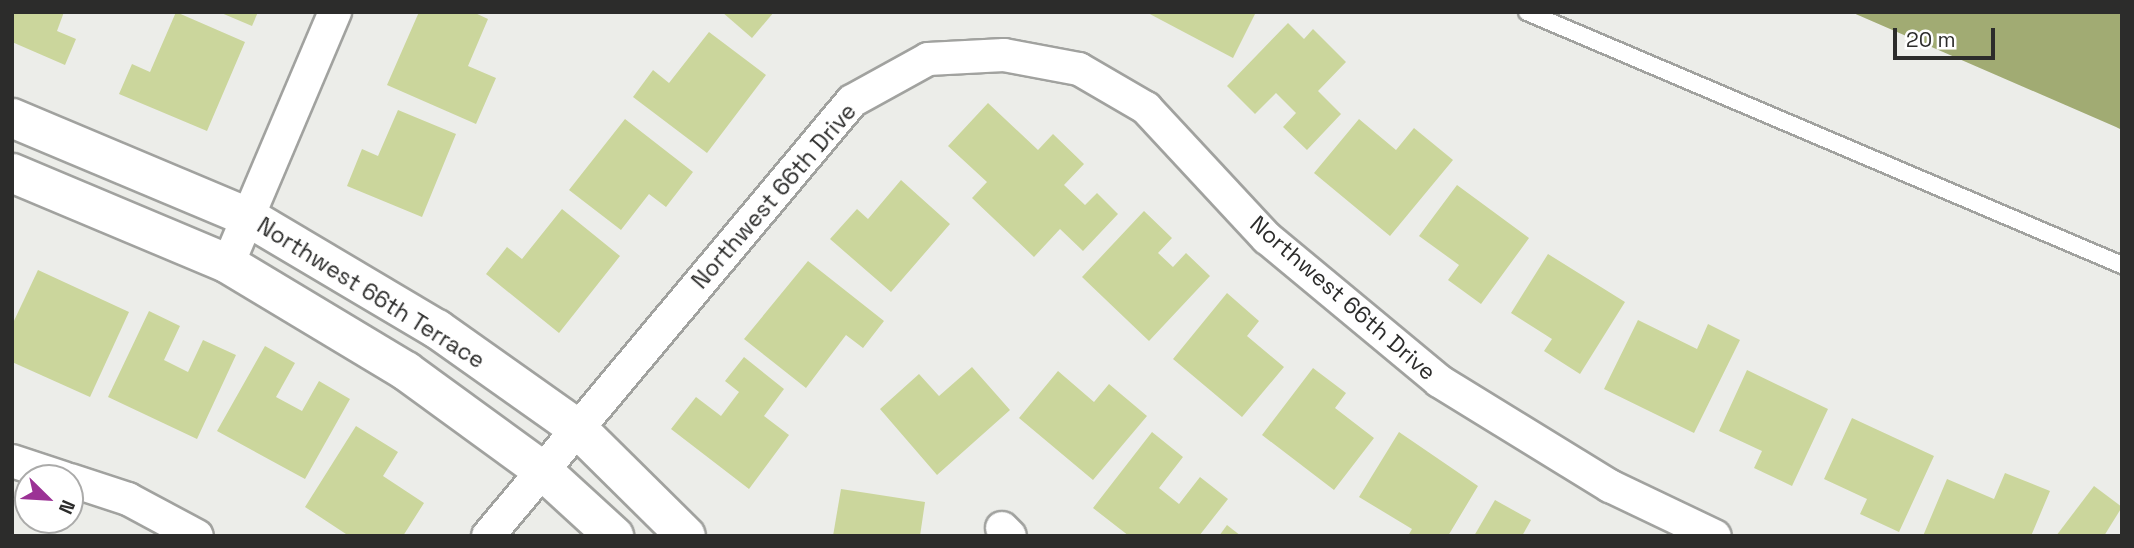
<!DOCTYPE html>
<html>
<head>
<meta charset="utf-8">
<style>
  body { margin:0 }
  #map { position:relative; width:2134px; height:548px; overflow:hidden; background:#ecede9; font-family:"Space Grotesk",sans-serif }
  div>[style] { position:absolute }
  .water>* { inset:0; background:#a1ab73 }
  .building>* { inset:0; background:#cbd69c }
  .roads { filter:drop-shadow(2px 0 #a1a29f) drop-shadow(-2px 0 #a1a29f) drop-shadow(0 2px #a1a29f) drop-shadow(0 -2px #a1a29f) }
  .lane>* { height:16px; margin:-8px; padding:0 8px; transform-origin:8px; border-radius:8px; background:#fff }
  .street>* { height:32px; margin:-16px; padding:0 16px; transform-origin:16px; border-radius:16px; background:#fff }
  .secondary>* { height:38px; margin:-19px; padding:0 19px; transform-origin:19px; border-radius:19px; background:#fff }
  span { translate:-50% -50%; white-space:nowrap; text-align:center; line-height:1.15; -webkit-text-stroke:5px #fff; paint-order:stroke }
  .street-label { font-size:23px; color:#2c2c2b }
  .frame { position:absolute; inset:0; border:14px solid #2c2c2b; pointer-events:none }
  .north { position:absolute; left:14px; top:464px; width:70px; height:70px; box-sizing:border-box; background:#fff; border:2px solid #ababaa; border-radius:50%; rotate:114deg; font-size:19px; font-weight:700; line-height:28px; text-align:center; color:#2c2c2b }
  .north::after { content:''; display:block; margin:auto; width:24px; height:32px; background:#9b3295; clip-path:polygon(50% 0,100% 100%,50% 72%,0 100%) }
  .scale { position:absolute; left:1893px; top:28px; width:102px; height:32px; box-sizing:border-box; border:4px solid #2c2c2b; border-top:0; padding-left:9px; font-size:21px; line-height:24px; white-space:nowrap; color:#2c2c2b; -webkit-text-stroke:5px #fff; paint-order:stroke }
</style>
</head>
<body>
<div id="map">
  <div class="water">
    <div style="clip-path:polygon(1851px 12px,2122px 12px,2122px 130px,2116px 127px)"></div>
  </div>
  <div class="building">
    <div style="clip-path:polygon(12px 12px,64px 12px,57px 31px,76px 39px,65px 65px,12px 42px)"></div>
    <div style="clip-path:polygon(176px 12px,245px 42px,207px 131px,119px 94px,132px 64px,150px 72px)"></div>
    <div style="clip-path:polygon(219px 12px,258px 12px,252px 26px)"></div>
    <div style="clip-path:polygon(419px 12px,473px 12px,488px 19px,468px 66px,496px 78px,476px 124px,387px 85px)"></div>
    <div style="clip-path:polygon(722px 12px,774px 12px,752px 38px)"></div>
    <div style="clip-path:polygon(1146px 12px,1256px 12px,1233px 58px)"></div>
    <div style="clip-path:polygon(1288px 23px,1304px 39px,1313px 29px,1346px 62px,1318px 91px,1341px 114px,1307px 150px,1283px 127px,1296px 113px,1276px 93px,1255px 114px,1227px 86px)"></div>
    <div style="clip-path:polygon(709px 32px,766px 75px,707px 153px,633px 97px,653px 70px,669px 83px)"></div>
    <div style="clip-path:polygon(988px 103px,1038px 150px,1053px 134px,1084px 164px,1064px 185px,1085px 205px,1097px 193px,1118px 214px,1083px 251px,1060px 229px,1034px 257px,972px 198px,987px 182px,948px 146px)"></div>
    <div style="clip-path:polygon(398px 110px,456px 134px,422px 217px,347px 186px,362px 149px,378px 156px)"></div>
    <div style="clip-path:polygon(625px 119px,693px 172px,666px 207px,649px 194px,621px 230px,569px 190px)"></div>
    <div style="clip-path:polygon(1359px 119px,1396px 150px,1414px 128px,1453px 160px,1390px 236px,1314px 173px)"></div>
    <div style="clip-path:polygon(901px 180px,950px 224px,891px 292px,830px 239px,857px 209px,868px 219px)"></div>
    <div style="clip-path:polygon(1457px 185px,1529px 238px,1481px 304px,1448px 280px,1459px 265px,1419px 236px)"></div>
    <div style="clip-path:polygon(562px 209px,620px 256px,559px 333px,486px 274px,507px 247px,522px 259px)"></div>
    <div style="clip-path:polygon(1144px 211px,1172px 238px,1158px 253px,1173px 267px,1186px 253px,1210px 276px,1149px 341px,1082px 277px)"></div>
    <div style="clip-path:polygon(1548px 254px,1625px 302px,1580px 374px,1544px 351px,1552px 339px,1511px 313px)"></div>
    <div style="clip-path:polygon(808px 261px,884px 321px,863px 348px,846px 335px,806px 388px,744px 339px)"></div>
    <div style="clip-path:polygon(38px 270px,129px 312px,90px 397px,12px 362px,12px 325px)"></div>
    <div style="clip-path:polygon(1227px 293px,1259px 321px,1247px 336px,1284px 367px,1242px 417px,1173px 359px)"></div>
    <div style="clip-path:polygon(149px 311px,180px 326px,164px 360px,188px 372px,203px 340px,236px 355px,197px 439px,108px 397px)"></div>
    <div style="clip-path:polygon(1638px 320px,1697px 349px,1708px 324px,1740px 340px,1694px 433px,1604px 389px)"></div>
    <div style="clip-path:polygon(265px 346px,295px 363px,276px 397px,302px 411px,319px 381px,350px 399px,305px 479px,217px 431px)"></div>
    <div style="clip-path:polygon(744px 357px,784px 389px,764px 416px,789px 435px,749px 489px,671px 429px,696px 397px,721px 416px,739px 392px,725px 381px)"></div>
    <div style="clip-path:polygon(972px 367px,1010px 410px,937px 475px,880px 409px,919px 374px,939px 396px)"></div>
    <div style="clip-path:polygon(1313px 368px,1346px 393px,1335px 408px,1374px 438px,1334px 490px,1262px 435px)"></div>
    <div style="clip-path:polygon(1747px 370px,1828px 409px,1792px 486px,1754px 468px,1762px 451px,1719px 431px)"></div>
    <div style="clip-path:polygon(1058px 371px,1094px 402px,1109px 384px,1147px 416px,1093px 480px,1019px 418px)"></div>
    <div style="clip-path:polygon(1852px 418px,1934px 456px,1899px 532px,1860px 514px,1867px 499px,1824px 479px)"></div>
    <div style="clip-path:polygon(356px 426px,398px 452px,383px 476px,424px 503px,403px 536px,349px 536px,305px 507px)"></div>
    <div style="clip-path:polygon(1152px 432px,1183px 457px,1159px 488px,1179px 504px,1200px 477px,1228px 499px,1199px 536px,1129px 536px,1093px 508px)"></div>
    <div style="clip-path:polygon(1399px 432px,1478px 486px,1448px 536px,1408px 536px,1412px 529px,1359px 497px)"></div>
    <div style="clip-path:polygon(2005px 473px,2050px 491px,2031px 536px,1923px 536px,1947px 479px,1994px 499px)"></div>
    <div style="clip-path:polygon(2094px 486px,2122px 507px,2104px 536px,2056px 536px)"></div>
    <div style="clip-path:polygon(841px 489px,925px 502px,920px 536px,833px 536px)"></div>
    <div style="clip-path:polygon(1495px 500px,1531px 520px,1522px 536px,1474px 536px)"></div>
    <div style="clip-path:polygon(1227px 525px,1241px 536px,1219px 536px)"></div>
  </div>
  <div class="roads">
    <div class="lane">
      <div style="left:1527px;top:12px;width:647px;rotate:23.04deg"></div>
    </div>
    <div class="street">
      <div style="left:228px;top:264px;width:274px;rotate:-67deg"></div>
      <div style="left:12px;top:461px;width:55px;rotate:18.1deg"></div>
      <div style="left:70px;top:480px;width:61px;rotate:18.1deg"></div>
      <div style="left:128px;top:499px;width:78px;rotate:28.2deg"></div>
      <div style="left:1002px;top:528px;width:11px;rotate:45deg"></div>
      <div style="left:488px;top:536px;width:567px;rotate:-50.08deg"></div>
      <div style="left:852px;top:101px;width:87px;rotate:-28.9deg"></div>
      <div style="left:928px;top:59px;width:76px;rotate:-3deg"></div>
      <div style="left:1004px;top:55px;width:76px;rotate:10.6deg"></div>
      <div style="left:1079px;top:69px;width:78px;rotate:30.2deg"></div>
      <div style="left:1146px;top:108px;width:178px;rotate:47.1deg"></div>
      <div style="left:1267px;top:238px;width:224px;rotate:39.7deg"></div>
      <div style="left:1439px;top:381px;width:201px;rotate:31.6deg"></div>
      <div style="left:1610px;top:486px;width:116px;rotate:25.5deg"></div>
    </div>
    <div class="secondary">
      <div style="left:12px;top:118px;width:256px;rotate:22.8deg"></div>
      <div style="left:248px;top:217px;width:220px;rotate:30.7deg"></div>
      <div style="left:437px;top:329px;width:171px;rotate:35.3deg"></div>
      <div style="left:577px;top:428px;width:153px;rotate:44.7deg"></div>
      <div style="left:12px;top:173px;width:234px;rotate:22.8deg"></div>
      <div style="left:228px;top:264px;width:208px;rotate:31deg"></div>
      <div style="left:406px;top:371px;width:168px;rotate:36.1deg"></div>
      <div style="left:542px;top:470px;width:98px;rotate:42.5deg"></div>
    </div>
  </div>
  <div class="street-label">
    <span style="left:774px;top:196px;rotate:-49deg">Northwest 66th Drive</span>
    <span style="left:371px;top:293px;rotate:32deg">Northwest 66th Terrace</span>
    <span style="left:1343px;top:298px;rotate:41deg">Northwest 66th Drive</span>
  </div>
  <div class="frame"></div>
  <div class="north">N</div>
  <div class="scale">20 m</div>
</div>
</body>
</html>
